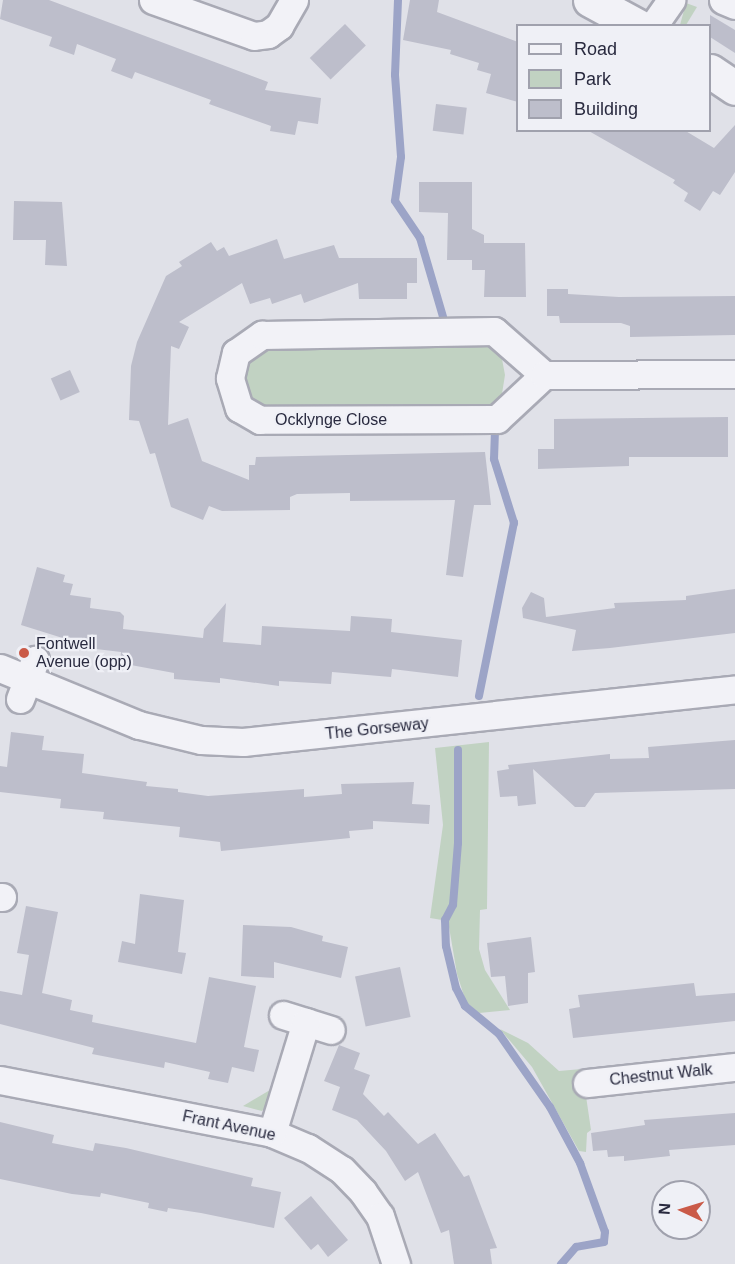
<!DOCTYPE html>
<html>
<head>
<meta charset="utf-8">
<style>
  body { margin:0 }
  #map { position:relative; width:735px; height:1264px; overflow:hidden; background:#e0e1e8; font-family:Arial,sans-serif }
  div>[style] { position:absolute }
  .green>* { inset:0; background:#c1d2c2 }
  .stream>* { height:8px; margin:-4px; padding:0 4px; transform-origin:4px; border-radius:4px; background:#9ca4c7 }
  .building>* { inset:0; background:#bdbecb; transform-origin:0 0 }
  .roads { filter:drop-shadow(2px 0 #a9aab5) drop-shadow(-2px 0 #a9aab5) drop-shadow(0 2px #a9aab5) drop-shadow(0 -2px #a9aab5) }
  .minor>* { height:27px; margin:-13.5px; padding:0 13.5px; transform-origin:13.5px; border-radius:13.5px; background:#f2f2f7 }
  .tertiary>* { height:33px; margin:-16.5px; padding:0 16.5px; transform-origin:16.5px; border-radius:16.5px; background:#f2f2f7 }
  .dots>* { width:16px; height:16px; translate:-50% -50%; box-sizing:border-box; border:3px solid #eff0f6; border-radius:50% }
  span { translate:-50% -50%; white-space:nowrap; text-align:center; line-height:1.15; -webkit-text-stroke:4.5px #eff0f6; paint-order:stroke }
  .street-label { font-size:16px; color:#292a3f }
  .poi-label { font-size:16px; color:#292a3f }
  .left { translate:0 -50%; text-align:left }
  .legend { position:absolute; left:516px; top:24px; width:195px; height:108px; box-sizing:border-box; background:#eff0f6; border:2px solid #a0a1ad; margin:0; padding:8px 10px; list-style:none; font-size:18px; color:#292a3f }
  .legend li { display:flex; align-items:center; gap:12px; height:30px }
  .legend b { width:30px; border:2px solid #a0a1ad }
  .north { position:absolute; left:651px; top:1180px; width:60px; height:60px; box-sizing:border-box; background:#eff0f6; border:2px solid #a0a1ad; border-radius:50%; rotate:274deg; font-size:16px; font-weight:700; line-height:24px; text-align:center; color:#292a3f }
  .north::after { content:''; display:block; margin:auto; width:21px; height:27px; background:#ca5a48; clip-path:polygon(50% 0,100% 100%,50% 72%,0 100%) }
</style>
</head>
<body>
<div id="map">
  <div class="green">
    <div style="clip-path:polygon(686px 3px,697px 7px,686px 25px,680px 25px)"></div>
    <div style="clip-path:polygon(492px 340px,500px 348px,505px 375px,501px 400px,493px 409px,261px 411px,245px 401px,243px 358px,262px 344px)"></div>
    <div style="clip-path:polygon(489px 742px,487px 909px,480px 910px,479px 949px,485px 970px,510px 1010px,479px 1013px,466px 1002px,457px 974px,448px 921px,430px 918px,443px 825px,435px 748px)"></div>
    <div style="clip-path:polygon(500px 1029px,528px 1043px,559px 1071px,582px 1069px,591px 1130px,587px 1133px,586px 1152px,579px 1151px,532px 1067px)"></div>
    <div style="clip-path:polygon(270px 1090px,277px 1092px,262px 1111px,243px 1106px)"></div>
  </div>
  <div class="stream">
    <div style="left:398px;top:0;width:75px;rotate:92.3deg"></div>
    <div style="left:395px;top:75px;width:82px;rotate:85.8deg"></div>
    <div style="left:401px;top:157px;width:44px;rotate:97.8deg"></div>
    <div style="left:395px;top:201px;width:45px;rotate:56deg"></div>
    <div style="left:420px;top:238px;width:85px;rotate:73.7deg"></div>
    <div style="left:479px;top:696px;width:177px;rotate:-78.6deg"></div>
    <div style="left:514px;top:523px;width:67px;rotate:-107.4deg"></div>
    <div style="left:494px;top:459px;width:26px;rotate:-88deg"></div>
    <div style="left:458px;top:750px;width:93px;rotate:90deg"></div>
    <div style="left:458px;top:843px;width:62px;rotate:94.6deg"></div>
    <div style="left:453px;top:905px;width:17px;rotate:118deg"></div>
    <div style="left:445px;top:920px;width:26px;rotate:88deg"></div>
    <div style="left:446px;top:946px;width:43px;rotate:76.6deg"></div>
    <div style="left:456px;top:988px;width:20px;rotate:63deg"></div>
    <div style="left:465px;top:1006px;width:44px;rotate:39.5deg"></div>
    <div style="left:499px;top:1034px;width:89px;rotate:55.1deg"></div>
    <div style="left:550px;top:1107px;width:64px;rotate:61.8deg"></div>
    <div style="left:580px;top:1163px;width:73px;rotate:70.1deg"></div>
    <div style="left:605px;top:1232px;width:10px;rotate:96deg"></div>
    <div style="left:604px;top:1242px;width:28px;rotate:170deg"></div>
    <div style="left:576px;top:1247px;width:23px;rotate:131deg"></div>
  </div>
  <div class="building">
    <div style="clip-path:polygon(3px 0,49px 0,268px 82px,265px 90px,321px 98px,318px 124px,298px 121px,295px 135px,270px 131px,271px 126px,209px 104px,211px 100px,135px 72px,132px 79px,111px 71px,116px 59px,77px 44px,74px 55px,49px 46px,52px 37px,0 19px)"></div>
    <div style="clip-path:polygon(410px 0,439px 0,437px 12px,518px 42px,518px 102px,486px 93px,491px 74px,477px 70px,479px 63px,450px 54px,451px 50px,403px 40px)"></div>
    <div style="clip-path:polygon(710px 15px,735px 30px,735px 53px,710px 37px)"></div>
    <div style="left:345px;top:24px;width:30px;height:49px;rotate:46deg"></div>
    <div style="left:436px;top:104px;width:31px;height:27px;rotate:7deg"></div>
    <div style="clip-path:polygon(735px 125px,735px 172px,720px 195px,713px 191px,700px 211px,684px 201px,688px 193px,673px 183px,675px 180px,587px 130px,684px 130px,714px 148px)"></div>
    <div style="clip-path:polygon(419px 182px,472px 182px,472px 229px,484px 235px,484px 243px,525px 243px,526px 297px,484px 297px,485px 270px,472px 270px,472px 260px,447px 260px,448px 213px,419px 212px)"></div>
    <div style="clip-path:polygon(14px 201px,62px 202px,67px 266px,45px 265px,46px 240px,13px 240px)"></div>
    <div style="clip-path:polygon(277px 239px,284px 259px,334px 245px,339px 258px,417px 258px,417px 283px,407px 283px,407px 299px,359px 299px,358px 283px,304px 303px,301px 294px,272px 304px,270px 298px,250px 304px,242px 283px,179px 322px,189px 327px,179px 349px,171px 346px,168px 425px,188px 418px,202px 461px,249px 480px,249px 465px,255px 465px,256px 457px,485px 452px,491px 505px,474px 505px,463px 577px,446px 575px,455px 500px,350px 501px,350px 493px,297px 494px,290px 497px,290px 510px,222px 511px,209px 506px,203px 520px,171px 507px,155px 453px,150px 454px,139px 421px,129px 420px,131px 366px,137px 342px,166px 276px,182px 266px,179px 262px,211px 242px,217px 251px,224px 247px,229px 256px)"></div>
    <div style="clip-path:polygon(547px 289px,568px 289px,568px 294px,619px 297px,735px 296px,735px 335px,630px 337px,630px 326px,621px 323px,560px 323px,559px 316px,547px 316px)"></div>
    <div style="left:70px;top:370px;width:24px;height:21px;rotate:66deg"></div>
    <div style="clip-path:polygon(728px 417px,728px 457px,629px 457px,629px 466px,538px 469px,538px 449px,554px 449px,554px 419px)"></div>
    <div style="clip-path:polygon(37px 567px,65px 575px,63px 582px,73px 584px,70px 595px,91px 598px,90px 608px,120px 612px,124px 616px,123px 629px,203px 638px,204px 629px,226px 603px,223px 642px,261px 645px,262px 626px,350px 631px,351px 616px,392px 619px,391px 632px,462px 640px,458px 677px,392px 669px,391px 677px,332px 672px,331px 684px,279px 681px,279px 686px,220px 678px,220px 683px,174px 679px,174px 673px,120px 663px,121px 652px,96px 649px,96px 643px,69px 640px,21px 625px)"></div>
    <div style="clip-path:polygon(735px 589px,735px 633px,610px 648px,572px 651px,576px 630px,523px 618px,522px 608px,531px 592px,544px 598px,546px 617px,615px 608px,614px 603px,686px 600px,686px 596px)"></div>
    <div style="clip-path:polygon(11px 732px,44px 736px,42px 750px,84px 754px,82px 773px,147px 782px,146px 786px,178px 789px,178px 792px,208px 796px,304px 789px,304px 797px,342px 794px,341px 784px,414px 782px,412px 804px,430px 805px,429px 824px,373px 821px,373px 829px,349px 831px,350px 838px,221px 851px,220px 842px,179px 837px,180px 827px,103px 819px,104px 812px,60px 808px,61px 799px,0 792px,0 766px,7px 767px)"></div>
    <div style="clip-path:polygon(735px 740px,735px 789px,595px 793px,585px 807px,575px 807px,533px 769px,536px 804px,518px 806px,517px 796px,500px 797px,497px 771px,509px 769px,508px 765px,610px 754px,610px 759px,649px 758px,648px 747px)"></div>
    <div style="clip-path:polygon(140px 894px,184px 900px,178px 952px,186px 953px,182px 974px,118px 962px,122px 941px,135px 944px)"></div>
    <div style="clip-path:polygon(26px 906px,58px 912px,42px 993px,72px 1000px,70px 1010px,93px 1015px,92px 1022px,196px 1043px,209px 977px,256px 986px,244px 1047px,259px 1050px,254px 1072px,232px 1067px,228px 1083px,208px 1079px,210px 1072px,165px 1062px,164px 1068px,92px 1054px,94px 1048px,0 1024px,0 991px,22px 995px,29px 955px,17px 953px)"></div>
    <div style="clip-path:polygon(243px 925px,291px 927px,323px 936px,322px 941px,348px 947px,341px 978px,274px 962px,274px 978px,241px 976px)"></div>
    <div style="clip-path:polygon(531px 937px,535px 972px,528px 973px,528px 1003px,508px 1006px,505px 976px,491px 977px,487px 943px)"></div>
    <div style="left:400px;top:967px;width:51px;height:46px;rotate:78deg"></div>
    <div style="clip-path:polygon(694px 983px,696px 996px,735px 993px,735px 1021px,573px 1038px,569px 1009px,580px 1007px,578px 995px)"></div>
    <div style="clip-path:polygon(339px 1045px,360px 1053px,354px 1069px,370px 1075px,363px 1094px,384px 1116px,388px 1112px,418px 1144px,435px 1133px,464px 1177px,469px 1175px,497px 1248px,490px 1249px,492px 1264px,454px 1264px,449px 1230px,441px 1233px,418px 1172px,405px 1181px,386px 1151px,357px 1120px,332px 1110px,340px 1087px,324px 1081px)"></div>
    <div style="clip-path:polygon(735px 1113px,735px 1145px,669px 1150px,670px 1156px,624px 1161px,624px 1156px,608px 1157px,607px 1150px,593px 1151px,591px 1133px,645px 1125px,644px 1120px)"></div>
    <div style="clip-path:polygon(0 1122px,54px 1135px,52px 1143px,93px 1151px,95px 1143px,126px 1148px,253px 1178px,251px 1186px,281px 1192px,274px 1228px,201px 1213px,168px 1208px,167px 1212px,148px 1208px,149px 1203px,101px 1193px,100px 1197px,72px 1194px,0 1179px)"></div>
    <div style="clip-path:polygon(311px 1196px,348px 1240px,328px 1257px,318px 1244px,311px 1250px,284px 1218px)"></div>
  </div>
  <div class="roads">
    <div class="minor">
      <div style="left:153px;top:0;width:107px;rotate:19.6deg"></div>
      <div style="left:254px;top:36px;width:14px;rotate:-8deg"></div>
      <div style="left:268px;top:34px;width:14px;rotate:-36deg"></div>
      <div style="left:279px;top:26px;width:30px;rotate:-60deg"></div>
      <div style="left:723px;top:0;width:13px;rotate:23deg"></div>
      <div style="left:653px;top:26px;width:32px;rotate:-55deg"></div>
      <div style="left:544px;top:375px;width:64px;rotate:136.9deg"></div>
      <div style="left:497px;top:419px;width:237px;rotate:179.8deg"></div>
      <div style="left:260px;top:420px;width:24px;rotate:-150deg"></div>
      <div style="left:239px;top:408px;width:31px;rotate:-107deg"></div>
      <div style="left:230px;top:378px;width:26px;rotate:-77deg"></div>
      <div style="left:236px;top:353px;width:32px;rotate:-35deg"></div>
      <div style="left:262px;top:335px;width:232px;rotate:-1deg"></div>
      <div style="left:494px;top:331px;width:67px;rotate:41.3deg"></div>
      <div style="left:544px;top:375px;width:191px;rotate:-0.3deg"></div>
      <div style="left:0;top:668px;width:150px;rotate:22.3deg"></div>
      <div style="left:139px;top:725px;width:64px;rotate:13.6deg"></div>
      <div style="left:201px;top:740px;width:42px;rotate:2.7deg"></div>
      <div style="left:243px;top:742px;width:495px;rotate:-6.1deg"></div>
      <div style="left:20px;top:699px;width:42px;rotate:-69deg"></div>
      <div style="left:0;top:897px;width:2px"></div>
      <div style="left:283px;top:1015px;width:50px;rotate:17.4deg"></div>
      <div style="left:0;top:1080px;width:277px;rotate:11deg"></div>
      <div style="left:272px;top:1133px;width:39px;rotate:23deg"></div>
      <div style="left:308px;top:1148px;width:40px;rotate:32.9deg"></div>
      <div style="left:342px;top:1170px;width:30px;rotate:46deg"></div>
      <div style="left:363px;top:1192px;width:29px;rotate:55deg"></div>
      <div style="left:380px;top:1216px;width:51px;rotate:71.6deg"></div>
      <div style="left:587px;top:1083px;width:149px;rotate:-6.2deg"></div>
      <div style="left:272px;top:1133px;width:116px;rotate:-73deg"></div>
    </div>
    <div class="tertiary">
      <div style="left:590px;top:0;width:55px;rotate:28.4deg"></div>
      <div style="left:710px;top:71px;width:30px;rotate:34deg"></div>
    </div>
  </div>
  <div class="dots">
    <div style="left:24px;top:653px;background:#ca5a48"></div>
  </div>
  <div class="street-label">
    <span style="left:331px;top:420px">Ocklynge Close</span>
    <span style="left:377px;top:729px;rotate:-6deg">The Gorseway</span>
    <span style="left:661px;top:1075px;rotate:-6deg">Chestnut Walk</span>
    <span style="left:229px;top:1126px;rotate:12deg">Frant Avenue</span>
  </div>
  <div class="poi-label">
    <span class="left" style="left:36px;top:653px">Fontwell<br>Avenue (opp)</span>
  </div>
  <ul class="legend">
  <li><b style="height:8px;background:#f2f2f7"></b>Road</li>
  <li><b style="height:16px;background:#c1d2c2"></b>Park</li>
  <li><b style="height:16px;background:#bdbecb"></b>Building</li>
  </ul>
  <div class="north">N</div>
</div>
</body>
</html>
